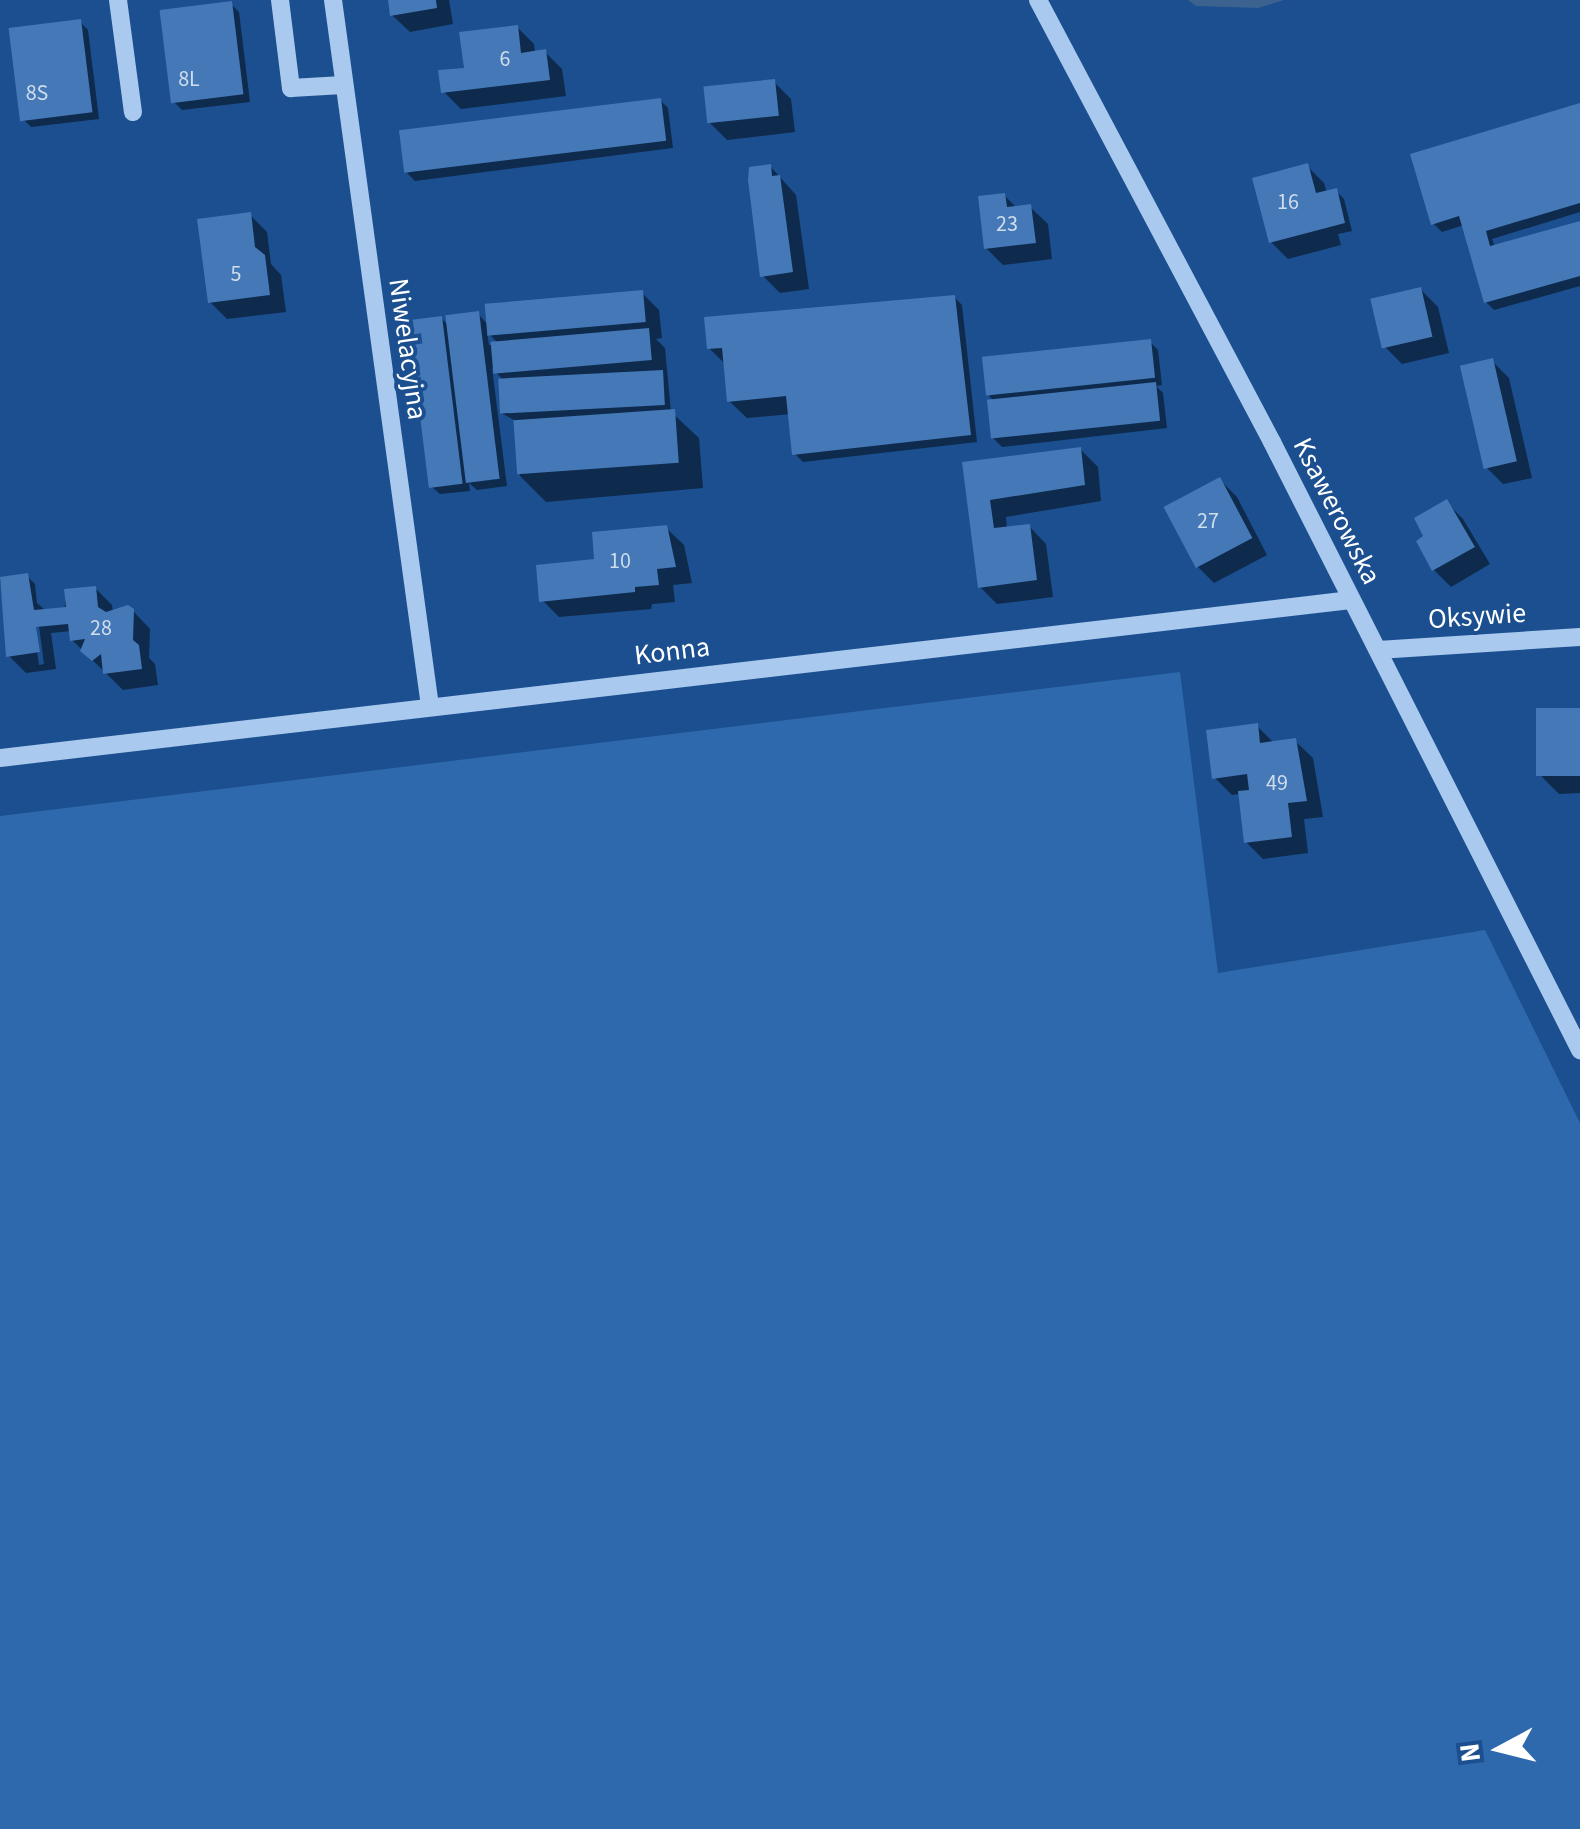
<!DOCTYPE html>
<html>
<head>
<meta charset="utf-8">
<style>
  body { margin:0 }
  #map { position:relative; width:1580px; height:1829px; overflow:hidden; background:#1b4f8f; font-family:"Source Sans 3",sans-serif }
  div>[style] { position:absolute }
  .green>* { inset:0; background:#2e69ad }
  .water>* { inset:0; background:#3c6290 }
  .shadow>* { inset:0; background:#0007 }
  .building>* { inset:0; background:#4478b7; transform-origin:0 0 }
  .minor>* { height:18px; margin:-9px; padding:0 9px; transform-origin:9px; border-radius:9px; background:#a9c9ee }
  span { translate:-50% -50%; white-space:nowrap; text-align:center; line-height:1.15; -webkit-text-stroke:8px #1b4f8f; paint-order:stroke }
  .number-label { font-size:22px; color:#d0dded }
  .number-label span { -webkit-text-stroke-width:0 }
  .street-label { font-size:28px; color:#fff }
  .north { position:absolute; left:1450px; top:1699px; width:100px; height:100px; -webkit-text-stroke:8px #1b4f8f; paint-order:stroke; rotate:263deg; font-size:28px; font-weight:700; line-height:40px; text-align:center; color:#fff }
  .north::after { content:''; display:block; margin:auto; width:35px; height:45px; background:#fff; clip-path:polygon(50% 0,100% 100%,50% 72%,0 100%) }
</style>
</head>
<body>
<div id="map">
  <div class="green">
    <div style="clip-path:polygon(1180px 672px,1218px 973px,1485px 930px,1580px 1123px,1580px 1829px,0 1829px,0 816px)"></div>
  </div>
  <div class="water">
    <div style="clip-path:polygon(1188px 0,1284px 0,1258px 8px,1196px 6px)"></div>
  </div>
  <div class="shadow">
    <div style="clip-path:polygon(390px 0,449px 0,453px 24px,410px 32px,392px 15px)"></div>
    <div style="clip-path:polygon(231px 4px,239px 12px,250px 102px,182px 110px,174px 102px)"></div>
    <div style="clip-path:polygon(80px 22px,88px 30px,99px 119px,31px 127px,23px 119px)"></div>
    <div style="clip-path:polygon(517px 27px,534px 44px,535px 53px,545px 52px,562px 69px,566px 96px,461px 109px,444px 92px)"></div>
    <div style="clip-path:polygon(774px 82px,791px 99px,795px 132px,727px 140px,710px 123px)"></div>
    <div style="clip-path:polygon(660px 100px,668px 108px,673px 148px,415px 181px,407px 173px)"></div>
    <div style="clip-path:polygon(1580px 105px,1580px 212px,1492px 239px,1495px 247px,1580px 224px,1580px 286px,1494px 310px,1486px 302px,1464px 225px,1442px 232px,1434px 224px)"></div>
    <div style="clip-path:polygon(770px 166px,796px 195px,809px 289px,780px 293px,763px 276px)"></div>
    <div style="clip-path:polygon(1307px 166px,1324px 183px,1327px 193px,1336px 191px,1344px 199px,1352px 231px,1338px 234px,1341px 245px,1288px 259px,1271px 242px)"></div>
    <div style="clip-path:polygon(1004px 195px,1017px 208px,1030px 207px,1048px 224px,1052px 259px,1003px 265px,986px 248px)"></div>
    <div style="clip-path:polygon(250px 215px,267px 232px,271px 264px,281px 275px,286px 312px,227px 319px,210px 302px)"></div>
    <div style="clip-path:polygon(1421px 290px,1438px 307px,1449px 353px,1402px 364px,1385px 347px)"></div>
    <div style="clip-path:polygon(evenodd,642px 293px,659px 310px,662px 338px,656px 339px,665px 348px,671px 412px,699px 438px,703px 488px,546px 502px,520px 476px,516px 421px,503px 414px,505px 382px,492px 368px,507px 486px,477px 490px,469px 483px,470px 491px,440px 494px,432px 487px,441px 318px,449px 326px,478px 314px,489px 326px,642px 293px,487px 332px,499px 344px,489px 345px,487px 332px)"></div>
    <div style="clip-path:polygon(954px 297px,962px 305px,977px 442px,803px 462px,795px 454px,791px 414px,747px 418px,729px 401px,726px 365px,709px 348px)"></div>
    <div style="clip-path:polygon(1150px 342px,1158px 350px,1162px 385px,1156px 386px,1163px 393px,1167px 428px,1002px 447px,994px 439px,996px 403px,989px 396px)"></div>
    <div style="clip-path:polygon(1492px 361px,1509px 378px,1532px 478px,1503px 484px,1486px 467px)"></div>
    <div style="clip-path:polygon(1080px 449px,1098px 467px,1101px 501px,1006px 517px,1007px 529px,1029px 526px,1046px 544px,1053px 597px,997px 604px,980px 587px,964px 464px)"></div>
    <div style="clip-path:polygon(1220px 480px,1237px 497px,1267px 555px,1214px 583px,1197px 566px)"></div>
    <div style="clip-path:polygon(1446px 502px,1463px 519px,1490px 564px,1451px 587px,1434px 570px)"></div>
    <div style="clip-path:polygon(666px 528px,684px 545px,692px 583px,673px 585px,675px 602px,652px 604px,651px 609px,559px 617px,542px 600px,597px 561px)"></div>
    <div style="clip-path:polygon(evenodd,27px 576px,35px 584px,37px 603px,46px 611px,64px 616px,66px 592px,95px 588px,112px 605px,113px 613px,133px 611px,150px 629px,149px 658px,155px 664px,158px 685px,123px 690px,72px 640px,71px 631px,51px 633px,56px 669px,26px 673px,8px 655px,0 579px,27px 576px,33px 621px,39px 626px,44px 664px,39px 665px,33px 621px)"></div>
    <div style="clip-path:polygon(1580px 711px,1580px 793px,1559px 794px,1542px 777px)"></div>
    <div style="clip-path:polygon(1257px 726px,1274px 743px,1295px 741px,1313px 758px,1323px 817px,1304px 819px,1308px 853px,1263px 859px,1246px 842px,1240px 794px,1232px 795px,1215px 778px)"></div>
  </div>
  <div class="building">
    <div style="clip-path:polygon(388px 0,436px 0,437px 8px,390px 16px)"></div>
    <div style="left:232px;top:1px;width:94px;height:73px;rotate:83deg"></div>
    <div style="left:81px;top:19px;width:94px;height:73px;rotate:83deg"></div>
    <div style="clip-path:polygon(518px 25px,521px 53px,546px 49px,550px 80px,441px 93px,438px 70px,464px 68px,459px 32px)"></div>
    <div style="left:775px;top:79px;width:37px;height:72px;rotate:84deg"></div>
    <div style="left:661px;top:98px;width:43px;height:264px;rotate:83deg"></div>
    <div style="clip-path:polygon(1580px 103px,1580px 203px,1486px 231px,1490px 246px,1580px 221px,1580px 276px,1484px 303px,1459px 216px,1431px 225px,1410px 154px)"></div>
    <div style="clip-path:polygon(1308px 163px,1316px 193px,1337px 188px,1345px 223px,1269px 243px,1252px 178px)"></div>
    <div style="clip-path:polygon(771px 164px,772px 176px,780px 175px,793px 272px,760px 277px,748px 180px,749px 167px)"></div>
    <div style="clip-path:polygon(1005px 193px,1007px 207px,1031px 204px,1036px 243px,984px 249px,978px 196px)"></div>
    <div style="clip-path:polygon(251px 212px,255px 247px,265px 255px,270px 295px,208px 303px,197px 219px)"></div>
    <div style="left:1421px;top:287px;width:51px;height:52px;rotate:77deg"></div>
    <div style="left:643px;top:290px;width:32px;height:159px;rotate:85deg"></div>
    <div style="clip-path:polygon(955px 295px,971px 435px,792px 455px,786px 396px,727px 402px,722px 348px,707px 349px,704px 317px)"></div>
    <div style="left:479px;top:311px;width:169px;height:34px;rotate:83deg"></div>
    <div style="left:442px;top:316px;width:169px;height:34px;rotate:83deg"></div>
    <div style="left:649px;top:328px;width:32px;height:159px;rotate:85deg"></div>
    <div style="left:1151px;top:339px;width:39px;height:170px;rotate:84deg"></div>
    <div style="left:1493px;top:358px;width:106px;height:34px;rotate:77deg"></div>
    <div style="left:663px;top:370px;width:35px;height:165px;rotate:87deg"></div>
    <div style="left:1156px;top:382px;width:39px;height:170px;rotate:84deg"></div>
    <div style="left:675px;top:409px;width:54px;height:162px;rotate:86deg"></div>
    <div style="clip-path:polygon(1081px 447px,1085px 485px,990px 500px,994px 528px,1030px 524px,1037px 580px,978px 588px,962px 462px)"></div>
    <div style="left:1220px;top:477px;width:69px;height:64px;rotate:62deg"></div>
    <div style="clip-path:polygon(1447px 499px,1475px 547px,1432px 571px,1416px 541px,1423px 536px,1414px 518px)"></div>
    <div style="clip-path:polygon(667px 525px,676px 567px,657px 569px,659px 585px,635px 587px,635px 592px,539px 602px,536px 565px,594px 559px,592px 532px)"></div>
    <div style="clip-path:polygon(28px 573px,34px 610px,66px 607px,64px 589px,96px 586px,98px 607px,106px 612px,128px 605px,134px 609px,133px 640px,139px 645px,142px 669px,103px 674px,101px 654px,92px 661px,80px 651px,85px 639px,70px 641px,68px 624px,36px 627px,40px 652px,6px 657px,0 577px)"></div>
    <div style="left:1580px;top:708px;width:68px;height:44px;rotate:90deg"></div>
    <div style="clip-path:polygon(1258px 723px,1260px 743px,1296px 738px,1307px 801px,1288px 803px,1292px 837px,1244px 843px,1238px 791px,1249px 790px,1247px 774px,1212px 779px,1206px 730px)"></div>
  </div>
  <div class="minor">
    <div style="left:118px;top:0;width:113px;rotate:82.4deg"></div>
    <div style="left:280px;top:0;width:89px;rotate:82.9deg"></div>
    <div style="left:291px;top:88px;width:52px;rotate:-3.3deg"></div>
    <div style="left:333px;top:0;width:713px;rotate:82.18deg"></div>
    <div style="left:1038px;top:0;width:500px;rotate:62.1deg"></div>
    <div style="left:1272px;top:442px;width:682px;rotate:63.13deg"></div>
    <div style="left:1378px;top:650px;width:202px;rotate:-3.7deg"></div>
    <div style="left:0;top:758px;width:1360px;rotate:-6.67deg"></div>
  </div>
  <div class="number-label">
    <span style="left:505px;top:60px">6</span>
    <span style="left:189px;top:80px">8L</span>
    <span style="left:37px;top:94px">8S</span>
    <span style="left:1288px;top:203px">16</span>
    <span style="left:1007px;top:225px">23</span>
    <span style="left:236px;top:275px">5</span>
    <span style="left:1208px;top:522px">27</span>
    <span style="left:620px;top:562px">10</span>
    <span style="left:101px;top:629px">28</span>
    <span style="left:1277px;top:784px">49</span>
  </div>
  <div class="street-label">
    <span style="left:408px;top:349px;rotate:82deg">Niwelacyjna</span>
    <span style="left:1337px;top:511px;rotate:63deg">Ksawerowska</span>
    <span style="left:1477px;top:616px;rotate:-4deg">Oksywie</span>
    <span style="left:672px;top:651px;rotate:-7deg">Konna</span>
  </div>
  <div class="north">N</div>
</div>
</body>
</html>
